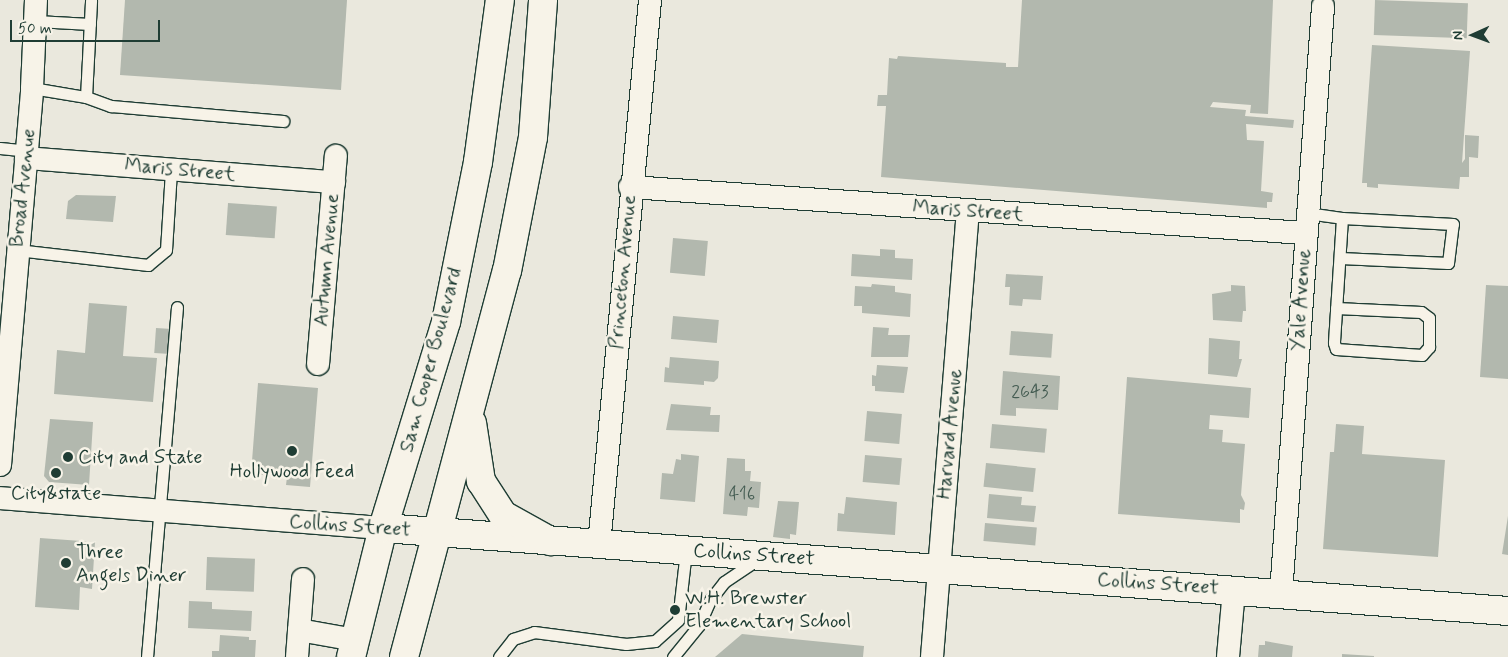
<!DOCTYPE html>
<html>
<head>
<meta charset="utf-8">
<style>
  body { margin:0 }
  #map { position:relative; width:1508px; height:657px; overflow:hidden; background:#eae8dd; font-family:Mynerve,sans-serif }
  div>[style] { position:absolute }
  .building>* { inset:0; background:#b2b8ae; transform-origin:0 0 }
  .roads { filter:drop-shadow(1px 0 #1f3d34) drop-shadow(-1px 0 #1f3d34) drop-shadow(0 1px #1f3d34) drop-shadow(0 -1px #1f3d34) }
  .lane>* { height:11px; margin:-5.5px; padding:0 5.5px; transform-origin:5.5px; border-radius:5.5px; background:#f7f3e8 }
  .street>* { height:22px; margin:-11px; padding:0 11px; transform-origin:11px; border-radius:11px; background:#f7f3e8 }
  .secondary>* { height:28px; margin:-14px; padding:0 14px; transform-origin:14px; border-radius:14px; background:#f7f3e8 }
  .primary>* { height:28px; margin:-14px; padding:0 14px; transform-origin:14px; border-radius:14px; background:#f7f3e8 }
  .dots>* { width:14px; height:14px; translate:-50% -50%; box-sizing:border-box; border:2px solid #f7f3e8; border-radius:50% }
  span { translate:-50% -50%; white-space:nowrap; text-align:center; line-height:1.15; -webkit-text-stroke:5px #f7f3e8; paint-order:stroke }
  .number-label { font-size:18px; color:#445c52 }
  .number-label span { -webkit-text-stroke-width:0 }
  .street-label { font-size:20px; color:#1f3d34 }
  .poi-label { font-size:20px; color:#1f3d34 }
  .left { translate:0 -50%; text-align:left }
  .north { position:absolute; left:1448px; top:10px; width:50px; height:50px; -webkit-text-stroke:4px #f7f3e8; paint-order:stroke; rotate:268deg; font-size:14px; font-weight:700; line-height:20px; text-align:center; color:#1f3d34 }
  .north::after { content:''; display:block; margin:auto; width:18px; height:22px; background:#1f3d34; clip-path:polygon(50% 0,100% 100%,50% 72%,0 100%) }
  .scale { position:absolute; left:10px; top:20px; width:150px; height:22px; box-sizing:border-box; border:2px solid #1f3d34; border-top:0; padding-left:6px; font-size:15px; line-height:18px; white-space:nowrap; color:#1f3d34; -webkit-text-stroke:4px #f7f3e8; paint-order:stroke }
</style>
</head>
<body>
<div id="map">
  <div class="building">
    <div style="clip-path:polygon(125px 0,347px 0,341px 90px,120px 75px)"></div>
    <div style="clip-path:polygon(1022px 0,1273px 0,1268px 114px,1250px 113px,1251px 105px,1213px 102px,1210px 107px,1246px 110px,1245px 116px,1294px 120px,1293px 128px,1246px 124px,1247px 140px,1264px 141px,1261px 191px,1273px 193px,1272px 202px,1267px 202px,1267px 208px,881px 177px,886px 106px,877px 106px,878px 95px,887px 95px,889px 58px,897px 59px,898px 56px,1006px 63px,1006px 67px,1018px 67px)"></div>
    <div style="left:1375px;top:0;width:93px;height:35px;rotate:2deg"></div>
    <div style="clip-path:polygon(1372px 45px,1470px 51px,1462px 163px,1465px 159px,1465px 135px,1479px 136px,1478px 158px,1469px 157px,1469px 177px,1460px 177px,1459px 189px,1378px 184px,1378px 188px,1367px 187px,1367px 183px,1362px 183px)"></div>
    <div style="clip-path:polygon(76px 195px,116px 196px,113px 222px,66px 219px,68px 201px)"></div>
    <div style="left:228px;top:203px;width:49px;height:32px;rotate:4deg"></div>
    <div style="left:673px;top:238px;width:35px;height:35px;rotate:5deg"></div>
    <div style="clip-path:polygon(880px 249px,895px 250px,895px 258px,913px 259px,912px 280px,851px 276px,852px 254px,880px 256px)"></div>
    <div style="clip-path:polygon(1006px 274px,1043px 276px,1041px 300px,1023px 299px,1022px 306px,1009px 305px,1010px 287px,1005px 287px)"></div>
    <div style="clip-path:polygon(872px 284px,895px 286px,895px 292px,911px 294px,910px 317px,862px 313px,862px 306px,854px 306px,855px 286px,871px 287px)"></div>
    <div style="clip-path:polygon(1231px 285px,1245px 286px,1246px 311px,1243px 311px,1242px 322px,1213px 320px,1212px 294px,1231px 291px)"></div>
    <div style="clip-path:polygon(1486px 285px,1508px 286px,1508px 379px,1480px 377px)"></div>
    <div style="clip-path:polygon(89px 303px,127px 306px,123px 356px,157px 358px,153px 402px,54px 394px,57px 350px,85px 353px)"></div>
    <div style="left:673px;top:316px;width:46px;height:23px;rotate:5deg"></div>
    <div style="clip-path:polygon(873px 327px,889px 328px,888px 335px,910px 335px,908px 357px,871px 357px)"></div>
    <div style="left:156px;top:328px;width:16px;height:25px;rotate:4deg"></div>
    <div style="left:1011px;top:331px;width:42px;height:24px;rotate:4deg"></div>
    <div style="clip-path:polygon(1209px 338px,1240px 341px,1239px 359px,1242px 359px,1237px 377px,1208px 374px)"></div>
    <div style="clip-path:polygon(670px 357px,719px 361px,718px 378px,714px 382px,704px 381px,704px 385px,664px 382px,665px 367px,669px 368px)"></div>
    <div style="clip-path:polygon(877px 365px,908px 367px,904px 393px,875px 391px,875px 386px,872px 386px,872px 375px,876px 376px)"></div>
    <div style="clip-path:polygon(1003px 371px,1060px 376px,1058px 410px,1016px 408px,1016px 416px,1000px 415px)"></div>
    <div style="clip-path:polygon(1127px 377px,1251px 388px,1249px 418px,1210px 415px,1209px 429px,1223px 430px,1222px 442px,1245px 444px,1241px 495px,1245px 503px,1244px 510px,1240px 509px,1240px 523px,1118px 514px)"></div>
    <div style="clip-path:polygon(258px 383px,318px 388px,310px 487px,286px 485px,287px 477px,251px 474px)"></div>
    <div style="clip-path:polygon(671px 404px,711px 407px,710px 415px,720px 415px,719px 432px,666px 430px)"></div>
    <div style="left:867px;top:411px;width:35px;height:30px;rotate:5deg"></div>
    <div style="clip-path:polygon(50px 419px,93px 422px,89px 485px,49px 482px,44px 476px)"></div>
    <div style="left:992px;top:424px;width:55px;height:24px;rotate:5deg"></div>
    <div style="clip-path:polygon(1336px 424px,1364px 426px,1362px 454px,1445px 460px,1438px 557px,1323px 549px,1330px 452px,1334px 452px)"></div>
    <div style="clip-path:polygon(681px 454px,699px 456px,695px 502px,660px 499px,662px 473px,673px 474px,676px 459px,681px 460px)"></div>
    <div style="left:865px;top:455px;width:37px;height:27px;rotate:5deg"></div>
    <div style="clip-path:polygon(727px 458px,745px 459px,745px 471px,751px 471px,750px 481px,761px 482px,759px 508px,748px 507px,747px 516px,723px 514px)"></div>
    <div style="left:986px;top:463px;width:50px;height:24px;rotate:6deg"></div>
    <div style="clip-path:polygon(989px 494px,1022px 497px,1021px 505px,1036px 506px,1034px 522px,987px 518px)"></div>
    <div style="clip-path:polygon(846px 497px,897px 502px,895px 535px,837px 531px,838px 513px,844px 514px)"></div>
    <div style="clip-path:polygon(778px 501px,799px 502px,796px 535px,790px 534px,790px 539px,773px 537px)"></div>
    <div style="clip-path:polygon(1508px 516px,1508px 555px,1502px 554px)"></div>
    <div style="left:985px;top:523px;width:52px;height:18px;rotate:5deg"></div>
    <div style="clip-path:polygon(40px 538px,95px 542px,92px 589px,80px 587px,79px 610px,35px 607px)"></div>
    <div style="left:207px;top:557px;width:48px;height:33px;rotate:2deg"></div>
    <div style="clip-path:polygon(189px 601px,212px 602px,212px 609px,252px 611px,251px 631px,188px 628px)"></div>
    <div style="clip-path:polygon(742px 634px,864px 646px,863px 657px,715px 657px)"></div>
    <div style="clip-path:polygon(220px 635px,249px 637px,249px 640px,256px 640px,255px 657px,212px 657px,212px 651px,219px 651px)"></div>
    <div style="clip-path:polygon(1265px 641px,1293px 646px,1292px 657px,1258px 657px,1259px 645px,1265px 645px)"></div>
    <div style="clip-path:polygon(1342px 654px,1374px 656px,1374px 657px,1342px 657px)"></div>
  </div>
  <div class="roads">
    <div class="lane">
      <div style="left:36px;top:21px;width:54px;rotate:3.2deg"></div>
      <div style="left:32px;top:88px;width:55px;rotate:9.5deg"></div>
      <div style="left:86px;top:97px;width:97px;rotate:-87deg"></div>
      <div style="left:86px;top:97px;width:27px;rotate:20deg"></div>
      <div style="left:111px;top:106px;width:173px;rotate:5deg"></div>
      <div style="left:0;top:148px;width:27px;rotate:6deg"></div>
      <div style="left:1307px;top:213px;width:35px;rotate:8deg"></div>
      <div style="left:1342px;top:218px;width:125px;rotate:93.7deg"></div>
      <div style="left:1334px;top:343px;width:6px;rotate:72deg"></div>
      <div style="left:1336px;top:349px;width:86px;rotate:4deg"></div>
      <div style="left:1422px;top:355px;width:11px;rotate:-49deg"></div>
      <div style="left:1429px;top:347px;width:29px;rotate:-90deg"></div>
      <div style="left:1429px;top:318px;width:10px;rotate:-143deg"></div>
      <div style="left:1421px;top:312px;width:85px;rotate:-177.3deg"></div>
      <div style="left:17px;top:250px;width:132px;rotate:6.5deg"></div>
      <div style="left:148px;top:265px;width:23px;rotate:-40deg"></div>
      <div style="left:166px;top:250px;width:79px;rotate:-86.4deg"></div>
      <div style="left:1340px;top:258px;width:108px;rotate:2.7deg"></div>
      <div style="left:1448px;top:263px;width:39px;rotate:-83deg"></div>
      <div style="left:1453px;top:224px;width:111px;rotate:-176.9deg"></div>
      <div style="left:147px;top:657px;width:351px;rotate:-85.1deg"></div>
      <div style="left:499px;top:657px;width:23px;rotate:-52deg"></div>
      <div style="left:513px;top:639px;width:22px;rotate:-18deg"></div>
      <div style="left:534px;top:632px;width:93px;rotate:7.4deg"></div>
      <div style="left:626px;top:644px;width:29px;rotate:-6deg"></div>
      <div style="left:655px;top:641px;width:31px;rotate:-42deg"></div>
      <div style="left:678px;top:620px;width:69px;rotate:-83.4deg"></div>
      <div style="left:673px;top:657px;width:41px;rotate:-50.9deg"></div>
      <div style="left:699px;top:625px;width:27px;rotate:-66deg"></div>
      <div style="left:710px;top:600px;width:23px;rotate:-52deg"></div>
      <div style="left:724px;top:582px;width:40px;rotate:-34deg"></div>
    </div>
    <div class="street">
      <div style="left:26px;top:158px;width:309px;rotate:4.5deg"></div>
      <div style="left:630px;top:187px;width:677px;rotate:3.9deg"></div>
      <div style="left:318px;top:364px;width:209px;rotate:-85.1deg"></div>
      <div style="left:0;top:465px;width:378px;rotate:-85.1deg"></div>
      <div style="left:32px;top:88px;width:88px;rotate:-87.4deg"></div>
      <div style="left:0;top:498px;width:384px;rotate:4.5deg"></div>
      <div style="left:599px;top:545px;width:547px;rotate:-84.65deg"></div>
      <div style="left:1281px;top:594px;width:589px;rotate:-85.91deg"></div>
      <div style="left:299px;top:630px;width:57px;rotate:10.1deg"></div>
      <div style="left:297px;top:657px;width:78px;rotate:-85.6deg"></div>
      <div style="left:932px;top:657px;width:447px;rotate:-85.4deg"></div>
      <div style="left:1228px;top:657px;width:67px;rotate:-84.9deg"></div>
    </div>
    <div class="secondary">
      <div style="left:383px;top:528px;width:1128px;rotate:4.22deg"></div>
    </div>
    <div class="primary">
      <div style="left:472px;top:423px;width:59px;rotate:81.2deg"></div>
      <div style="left:481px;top:481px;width:40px;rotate:57.1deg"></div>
      <div style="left:503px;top:515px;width:54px;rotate:29deg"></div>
      <div style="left:351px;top:657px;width:133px;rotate:-76.1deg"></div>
      <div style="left:383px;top:528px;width:215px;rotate:-73deg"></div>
      <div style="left:446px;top:322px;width:163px;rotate:-78.7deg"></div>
      <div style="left:478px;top:162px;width:163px;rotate:-82.3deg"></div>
      <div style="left:404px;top:657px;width:400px;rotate:-75.1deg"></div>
      <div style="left:507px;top:271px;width:136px;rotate:-79deg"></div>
      <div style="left:533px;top:137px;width:137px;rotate:-85.8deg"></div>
    </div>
  </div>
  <div class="dots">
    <div style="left:292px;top:451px;background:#1f3d34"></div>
    <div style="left:68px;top:457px;background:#1f3d34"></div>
    <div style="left:56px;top:473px;background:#1f3d34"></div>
    <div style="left:66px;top:563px;background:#1f3d34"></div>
    <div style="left:675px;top:610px;background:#1f3d34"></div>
  </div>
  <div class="number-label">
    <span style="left:1030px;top:392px">2643</span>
    <span style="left:742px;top:494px">416</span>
  </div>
  <div class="street-label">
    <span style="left:180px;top:170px;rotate:5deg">Maris Street</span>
    <span style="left:23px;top:188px;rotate:-84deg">Broad Avenue</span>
    <span style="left:968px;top:211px;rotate:4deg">Maris Street</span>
    <span style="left:327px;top:260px;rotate:-85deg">Autumn Avenue</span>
    <span style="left:623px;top:272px;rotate:-85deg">Princeton Avenue</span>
    <span style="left:1301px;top:300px;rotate:-86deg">Yale Avenue</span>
    <span style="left:431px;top:360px;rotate:-75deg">Sam Cooper Boulevard</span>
    <span style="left:950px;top:434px;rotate:-85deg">Harvard Avenue</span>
    <span style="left:350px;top:526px;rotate:4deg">Collins Street</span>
    <span style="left:754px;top:555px;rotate:4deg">Collins Street</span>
    <span style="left:1158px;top:584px;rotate:4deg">Collins Street</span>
  </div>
  <div class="poi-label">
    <span class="left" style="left:78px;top:457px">City and State</span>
    <span style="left:292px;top:471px">Hollywood Feed</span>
    <span style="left:56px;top:493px">City&amp;state</span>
    <span class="left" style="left:76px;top:564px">Three<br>Angels Diner</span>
    <span class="left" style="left:685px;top:610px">W.H. Brewster<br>Elementary School</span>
  </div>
  <div class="north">N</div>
  <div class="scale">50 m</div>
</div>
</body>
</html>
